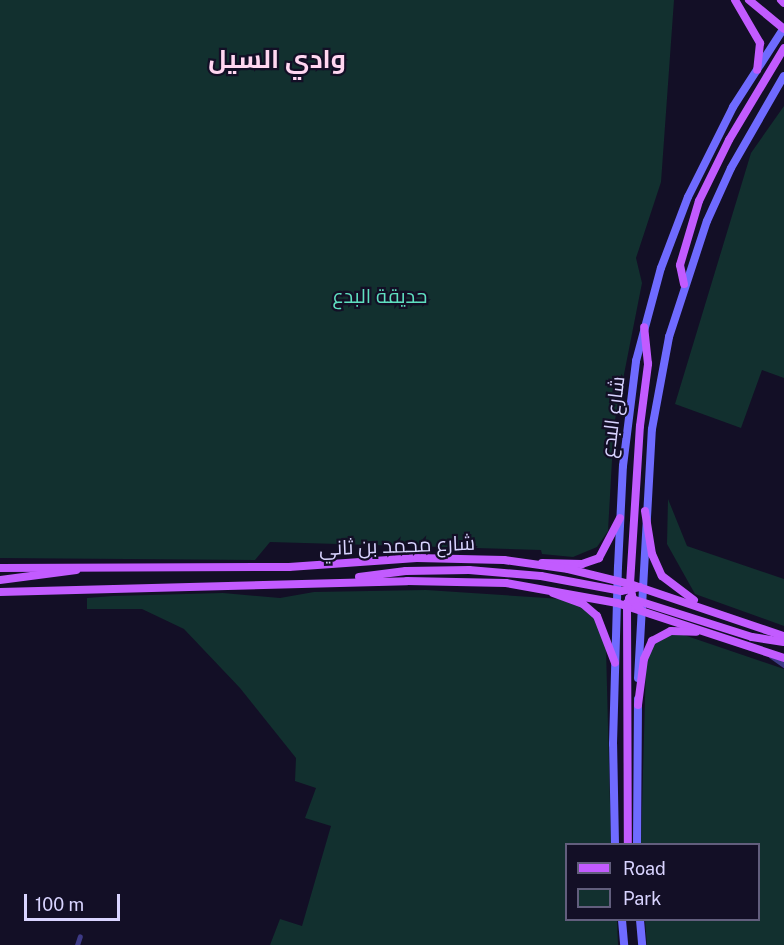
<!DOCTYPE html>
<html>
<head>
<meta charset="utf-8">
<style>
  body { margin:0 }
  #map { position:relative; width:784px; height:945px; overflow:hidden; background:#130f26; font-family:"Public Sans",Cairo,sans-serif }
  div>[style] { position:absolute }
  .green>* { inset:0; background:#12302f }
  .street>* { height:5px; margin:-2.5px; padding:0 2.5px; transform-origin:2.5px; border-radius:2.5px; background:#3d3a85 }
  .secondary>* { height:8px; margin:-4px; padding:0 4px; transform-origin:4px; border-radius:4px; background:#6f6bff }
  .primary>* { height:8px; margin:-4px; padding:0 4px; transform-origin:4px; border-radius:4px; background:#c25bff }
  span { translate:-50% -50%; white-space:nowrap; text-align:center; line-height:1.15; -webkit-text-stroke:4.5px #130f26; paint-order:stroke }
  .park-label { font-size:20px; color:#5fe0c0 }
  .street-label { font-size:20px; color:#d9d4ff }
  .district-label { font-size:26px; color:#ffd6f0; font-weight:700 }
  .legend { position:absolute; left:565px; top:843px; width:195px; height:78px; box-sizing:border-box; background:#130f26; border:2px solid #625e7d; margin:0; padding:8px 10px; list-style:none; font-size:18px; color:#d9d4ff }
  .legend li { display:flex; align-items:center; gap:12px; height:30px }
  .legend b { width:30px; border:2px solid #625e7d }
  .scale { position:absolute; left:24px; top:894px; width:96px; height:27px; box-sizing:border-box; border:3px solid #d9d4ff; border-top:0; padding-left:8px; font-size:18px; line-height:21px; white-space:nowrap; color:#d9d4ff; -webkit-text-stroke:4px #130f26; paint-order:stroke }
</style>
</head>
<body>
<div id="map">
  <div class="green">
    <div style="clip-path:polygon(0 0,674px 0,661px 182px,636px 258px,642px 283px,614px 425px,608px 531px,597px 547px,573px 557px,542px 554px,541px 550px,270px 542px,255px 560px,0 558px)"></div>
    <div style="clip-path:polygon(784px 106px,784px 378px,762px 370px,741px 428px,675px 404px,751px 153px)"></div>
    <div style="clip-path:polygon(668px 499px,687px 546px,784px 579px,784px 626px,695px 594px,667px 544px)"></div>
    <div style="clip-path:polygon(426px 590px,562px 599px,574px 602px,595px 618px,606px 648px,611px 844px,566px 844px,566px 920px,617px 920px,618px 945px,270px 945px,280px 919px,302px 926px,331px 826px,305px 818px,316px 788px,295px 781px,296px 758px,240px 688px,184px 629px,142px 609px,87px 609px,87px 598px,113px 596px,223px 593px,280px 598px,314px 592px)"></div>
    <div style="clip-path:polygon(681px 634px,784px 669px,784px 945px,647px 945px,645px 920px,758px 920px,758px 844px,641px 844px,646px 663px,652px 646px,665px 635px)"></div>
  </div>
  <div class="street">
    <div style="left:771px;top:656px;width:16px;rotate:35deg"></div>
    <div style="left:77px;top:945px;width:9px;rotate:-72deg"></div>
  </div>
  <div class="secondary">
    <div style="left:638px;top:678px;width:249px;rotate:-86.8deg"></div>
    <div style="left:652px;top:429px;width:94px;rotate:-79.5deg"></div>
    <div style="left:669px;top:337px;width:122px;rotate:-71.9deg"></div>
    <div style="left:707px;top:221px;width:58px;rotate:-65.6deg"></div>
    <div style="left:731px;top:168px;width:106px;rotate:-60.1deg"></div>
    <div style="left:615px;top:844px;width:100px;rotate:-91.1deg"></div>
    <div style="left:613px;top:744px;width:177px;rotate:-88.4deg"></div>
    <div style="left:618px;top:567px;width:101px;rotate:-87.2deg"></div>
    <div style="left:623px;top:466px;width:106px;rotate:-82.9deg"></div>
    <div style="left:636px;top:361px;width:96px;rotate:-75deg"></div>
    <div style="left:661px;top:268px;width:76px;rotate:-69.2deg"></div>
    <div style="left:688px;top:197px;width:101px;rotate:-63.4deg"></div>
    <div style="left:733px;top:107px;width:94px;rotate:-57.2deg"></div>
    <div style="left:637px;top:844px;width:145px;rotate:-89.6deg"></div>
    <div style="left:622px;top:920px;width:25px;rotate:85deg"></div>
    <div style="left:640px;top:920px;width:25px;rotate:85deg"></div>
  </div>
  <div class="primary">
    <div style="left:735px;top:0;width:50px;rotate:59.8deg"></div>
    <div style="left:760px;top:43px;width:27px;rotate:96deg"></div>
    <div style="left:749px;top:0;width:45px;rotate:39.6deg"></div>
    <div style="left:781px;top:0;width:4px;rotate:45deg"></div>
    <div style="left:684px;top:284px;width:19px;rotate:-102deg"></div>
    <div style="left:680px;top:265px;width:67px;rotate:-73.5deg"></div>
    <div style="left:699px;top:201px;width:68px;rotate:-63.8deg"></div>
    <div style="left:729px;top:140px;width:107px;rotate:-59.1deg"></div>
    <div style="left:645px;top:511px;width:44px;rotate:80.8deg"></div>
    <div style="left:652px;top:554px;width:24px;rotate:66deg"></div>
    <div style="left:662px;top:576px;width:40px;rotate:37deg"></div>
    <div style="left:542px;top:563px;width:40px;rotate:1.4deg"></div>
    <div style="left:582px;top:564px;width:18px;rotate:-19deg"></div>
    <div style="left:599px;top:558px;width:45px;rotate:-62.3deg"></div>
    <div style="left:0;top:568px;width:289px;rotate:-0.2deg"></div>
    <div style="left:289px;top:567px;width:128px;rotate:-4deg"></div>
    <div style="left:417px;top:558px;width:87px;rotate:1.3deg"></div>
    <div style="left:504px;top:560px;width:65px;rotate:8deg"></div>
    <div style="left:568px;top:569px;width:64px;rotate:13.6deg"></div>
    <div style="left:630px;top:584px;width:163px;rotate:18.7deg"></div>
    <div style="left:359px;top:577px;width:47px;rotate:-7.3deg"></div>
    <div style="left:406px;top:571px;width:63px;rotate:-0.9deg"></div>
    <div style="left:469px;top:570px;width:72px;rotate:4.8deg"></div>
    <div style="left:541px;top:576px;width:81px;rotate:10.6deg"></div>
    <div style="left:621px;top:591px;width:19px;rotate:-12deg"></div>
    <div style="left:0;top:580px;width:77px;rotate:-7.5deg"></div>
    <div style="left:0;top:592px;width:407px;rotate:-1.5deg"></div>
    <div style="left:407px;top:581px;width:99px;rotate:1.2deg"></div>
    <div style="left:506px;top:583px;width:113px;rotate:10.2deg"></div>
    <div style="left:617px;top:603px;width:176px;rotate:18.2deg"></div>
    <div style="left:553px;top:593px;width:32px;rotate:20deg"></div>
    <div style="left:583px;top:604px;width:18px;rotate:41deg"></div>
    <div style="left:597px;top:616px;width:50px;rotate:69deg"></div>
    <div style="left:629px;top:598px;width:129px;rotate:17.6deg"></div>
    <div style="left:752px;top:637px;width:32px;rotate:9deg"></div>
    <div style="left:627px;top:603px;width:241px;rotate:89.8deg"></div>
    <div style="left:640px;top:609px;width:11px;rotate:-128deg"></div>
    <div style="left:633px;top:600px;width:16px;rotate:-101deg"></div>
    <div style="left:630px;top:584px;width:158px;rotate:-86.4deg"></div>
    <div style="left:640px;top:426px;width:63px;rotate:-82.6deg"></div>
    <div style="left:648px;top:364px;width:37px;rotate:-96deg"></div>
    <div style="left:638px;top:705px;width:46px;rotate:-82.6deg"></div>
    <div style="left:644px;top:659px;width:20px;rotate:-66deg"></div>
    <div style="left:652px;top:641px;width:21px;rotate:-28deg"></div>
    <div style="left:671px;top:631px;width:25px;rotate:2deg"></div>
  </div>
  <div class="park-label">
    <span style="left:380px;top:296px">حديقة البدع</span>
  </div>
  <div class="street-label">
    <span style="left:613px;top:417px;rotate:-83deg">شارع البدع</span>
    <span style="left:397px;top:546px;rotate:-2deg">شارع محمد بن ثاني</span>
  </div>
  <div class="district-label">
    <span style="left:277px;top:59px">وادي السيل</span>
  </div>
  <ul class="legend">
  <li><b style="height:8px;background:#c25bff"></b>Road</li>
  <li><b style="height:16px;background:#12302f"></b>Park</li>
  </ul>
  <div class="scale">100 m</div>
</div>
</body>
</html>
